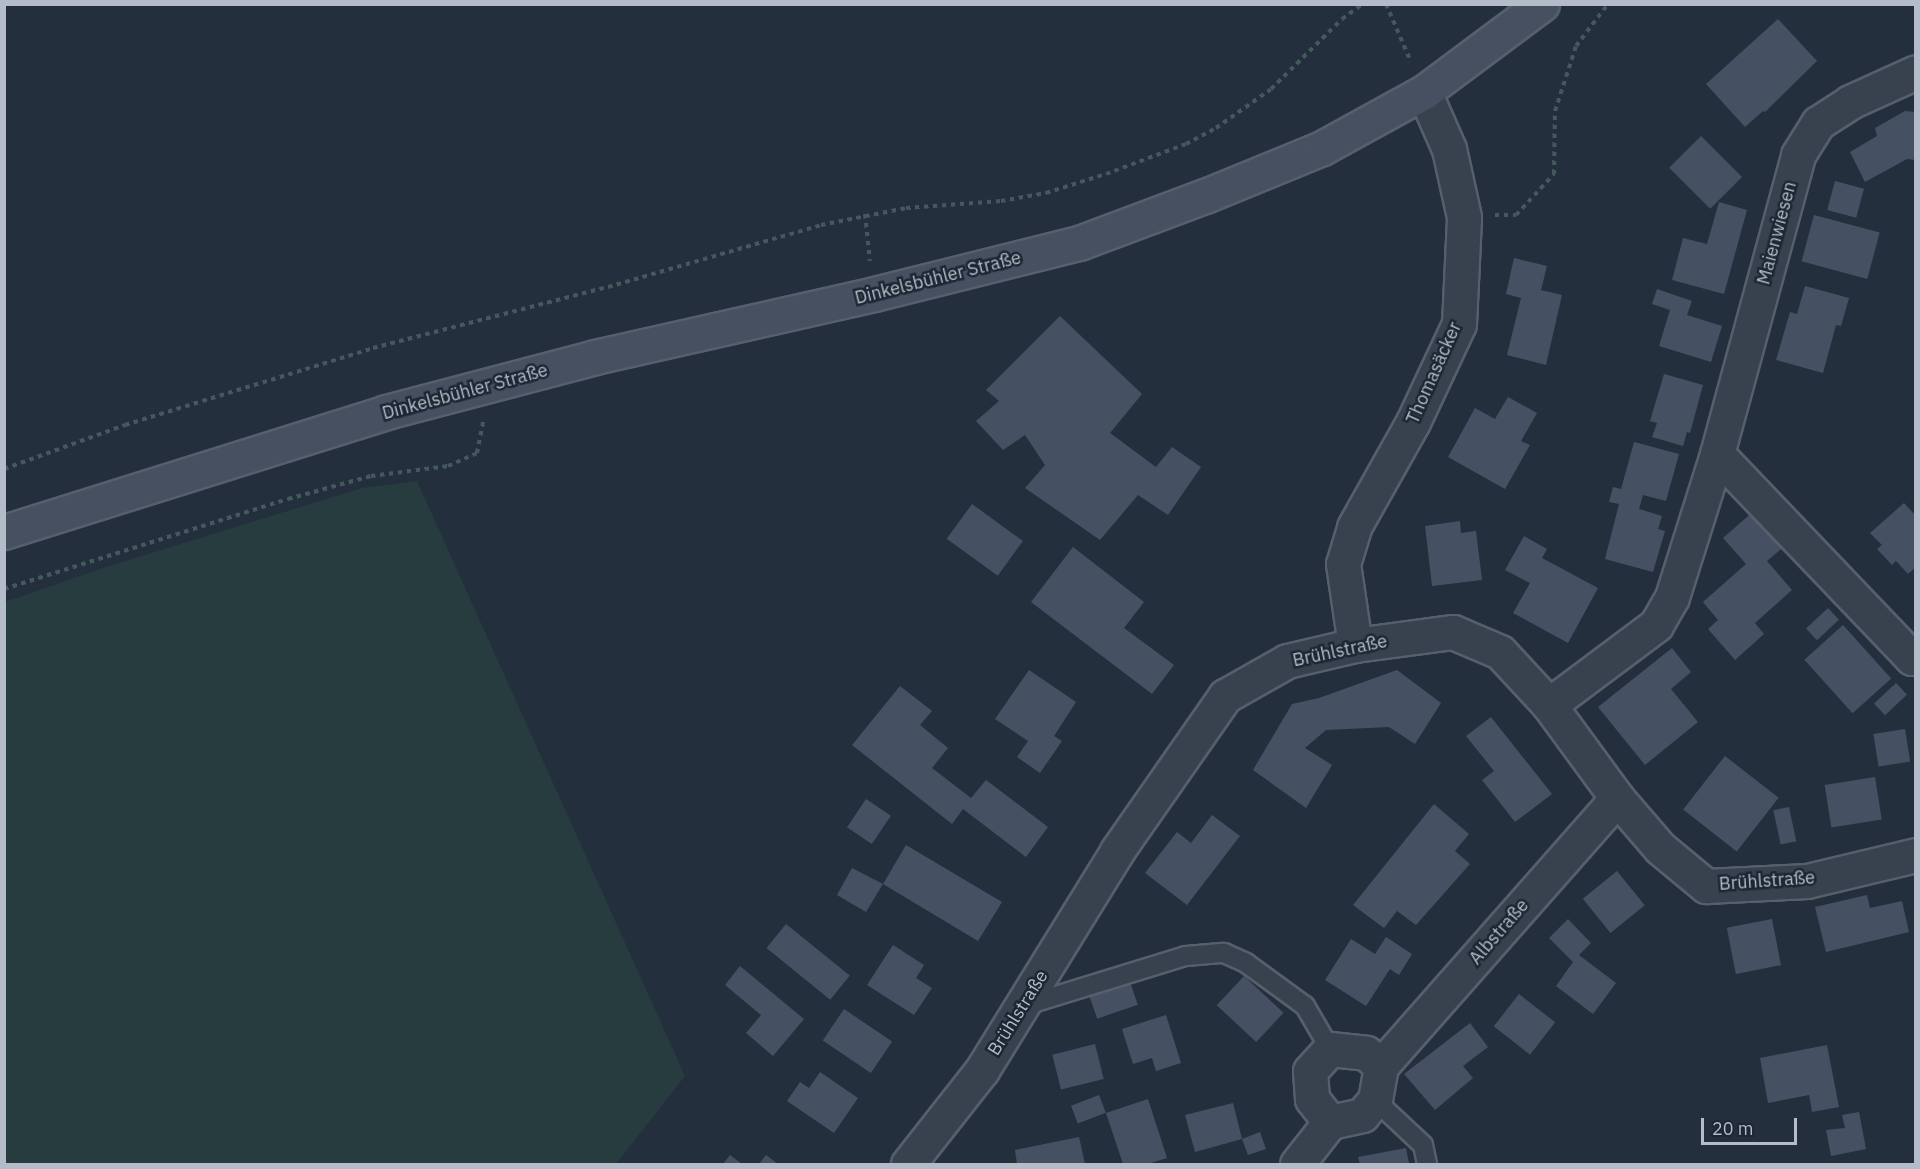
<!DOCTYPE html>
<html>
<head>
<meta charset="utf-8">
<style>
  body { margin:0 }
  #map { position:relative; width:1920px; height:1169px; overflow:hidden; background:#242f3e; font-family:"IBM Plex Sans",sans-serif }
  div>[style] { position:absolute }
  .green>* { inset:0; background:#263c3f }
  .building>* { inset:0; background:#455162; transform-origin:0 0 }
  .path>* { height:4px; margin-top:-2px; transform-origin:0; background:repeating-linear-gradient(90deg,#44595c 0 4.5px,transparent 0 9px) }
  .roads { filter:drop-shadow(2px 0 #565f6c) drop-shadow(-2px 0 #565f6c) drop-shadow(0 2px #565f6c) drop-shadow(0 -2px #565f6c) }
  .service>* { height:18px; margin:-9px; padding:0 9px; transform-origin:9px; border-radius:9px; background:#38414e }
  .minor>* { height:33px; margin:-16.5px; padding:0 16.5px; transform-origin:16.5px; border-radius:16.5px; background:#38414e }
  .secondary>* { height:33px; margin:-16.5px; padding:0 16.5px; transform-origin:16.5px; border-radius:16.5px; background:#465061 }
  span { translate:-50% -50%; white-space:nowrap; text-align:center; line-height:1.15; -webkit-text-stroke:5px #1d2633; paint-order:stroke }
  .street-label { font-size:18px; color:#b4bcc9 }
  .frame { position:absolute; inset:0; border:6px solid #b4bcc9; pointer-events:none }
  .scale { position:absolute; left:1701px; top:1118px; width:96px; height:27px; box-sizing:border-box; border:3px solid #b4bcc9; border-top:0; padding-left:8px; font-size:18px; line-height:21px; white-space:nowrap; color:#b4bcc9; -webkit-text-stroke:4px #1d2633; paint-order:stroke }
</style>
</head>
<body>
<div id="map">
  <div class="green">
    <div style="clip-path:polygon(417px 481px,685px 1076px,616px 1164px,5px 1164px,5px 602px,106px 567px,362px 488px)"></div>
  </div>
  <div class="building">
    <div style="clip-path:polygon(1778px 19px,1817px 61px,1765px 112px,1763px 111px,1745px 127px,1706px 84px)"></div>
    <div style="clip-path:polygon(1905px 111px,1916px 112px,1916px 160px,1907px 159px,1865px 182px,1850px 152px,1877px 136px,1875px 128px)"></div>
    <div style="left:1701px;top:136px;width:58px;height:45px;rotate:45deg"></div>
    <div style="left:1835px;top:181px;width:30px;height:30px;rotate:15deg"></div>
    <div style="clip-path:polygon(1719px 202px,1747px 210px,1724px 294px,1672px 280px,1683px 238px,1707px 244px)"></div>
    <div style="left:1814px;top:215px;width:68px;height:48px;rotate:15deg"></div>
    <div style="clip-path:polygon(1514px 258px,1547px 266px,1541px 290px,1562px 295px,1546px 365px,1507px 355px,1521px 298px,1506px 294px)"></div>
    <div style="clip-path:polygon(1805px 286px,1849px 298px,1841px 326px,1836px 325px,1823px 373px,1776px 360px,1790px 312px,1797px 314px)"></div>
    <div style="clip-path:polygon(1657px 289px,1692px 301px,1687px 315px,1722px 326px,1711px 362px,1659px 346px,1670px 310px,1652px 304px)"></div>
    <div style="clip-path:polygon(1060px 316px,1142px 394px,1110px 433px,1156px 467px,1172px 447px,1201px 467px,1168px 515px,1138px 495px,1100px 540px,1025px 488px,1045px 465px,1025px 435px,1003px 450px,976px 421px,999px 401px,986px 390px)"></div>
    <div style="clip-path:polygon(1664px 374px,1703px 385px,1690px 433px,1687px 432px,1683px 446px,1652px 437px,1657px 423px,1650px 421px)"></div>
    <div style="clip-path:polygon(1508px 397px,1537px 413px,1521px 441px,1530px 445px,1505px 489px,1448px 457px,1475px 408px,1495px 419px)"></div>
    <div style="clip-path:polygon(1634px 442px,1679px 454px,1666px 501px,1643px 495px,1639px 509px,1662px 516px,1658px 529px,1665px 531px,1653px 572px,1605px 559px,1619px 504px,1609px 502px,1613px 487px,1621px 489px)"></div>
    <div style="clip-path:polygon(1904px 503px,1916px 516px,1916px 567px,1908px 574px,1896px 561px,1892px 565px,1877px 549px,1882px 545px,1870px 533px)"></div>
    <div style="left:972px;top:504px;width:63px;height:43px;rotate:36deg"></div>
    <div style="clip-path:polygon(1755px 510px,1786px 545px,1767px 561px,1792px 590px,1755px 623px,1764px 634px,1735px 660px,1708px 629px,1718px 620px,1703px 602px,1746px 564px,1723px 538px)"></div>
    <div style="clip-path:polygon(1460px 521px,1461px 533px,1476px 531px,1482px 580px,1432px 586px,1425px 526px)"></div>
    <div style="clip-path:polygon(1524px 536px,1547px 549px,1542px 558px,1598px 588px,1568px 643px,1513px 613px,1530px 583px,1505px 570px)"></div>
    <div style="clip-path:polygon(1073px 547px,1144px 602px,1124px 628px,1174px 665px,1152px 694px,1031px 602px)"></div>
    <div style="left:1828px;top:608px;width:16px;height:30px;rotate:47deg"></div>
    <div style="left:1843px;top:625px;width:72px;height:52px;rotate:48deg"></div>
    <div style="clip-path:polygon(1672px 648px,1691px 672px,1671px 689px,1698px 722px,1645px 765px,1598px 707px)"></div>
    <div style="clip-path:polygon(1029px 670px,1076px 702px,1054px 736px,1062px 741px,1040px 773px,1017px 757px,1028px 741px,995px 719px)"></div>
    <div style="clip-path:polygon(1397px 670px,1441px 703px,1415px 744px,1389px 727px,1326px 730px,1305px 748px,1332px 765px,1306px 808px,1253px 770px,1292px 704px,1319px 698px)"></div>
    <div style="left:1896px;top:683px;width:16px;height:30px;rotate:47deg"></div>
    <div style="clip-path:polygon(900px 686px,932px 711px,920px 725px,948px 748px,932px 768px,971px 798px,986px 780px,1048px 827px,1026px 857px,963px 809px,952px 824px,852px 745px)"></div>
    <div style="clip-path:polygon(1491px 717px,1552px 794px,1515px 822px,1482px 780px,1494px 771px,1466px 736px)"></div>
    <div style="left:1905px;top:729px;width:33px;height:32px;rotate:81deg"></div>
    <div style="left:1725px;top:756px;width:68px;height:68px;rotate:38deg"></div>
    <div style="left:1875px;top:777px;width:43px;height:51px;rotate:81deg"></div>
    <div style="left:866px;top:799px;width:30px;height:34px;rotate:34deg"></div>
    <div style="clip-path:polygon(1434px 804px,1469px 834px,1455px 851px,1470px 864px,1416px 925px,1397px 911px,1384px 928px,1353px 905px)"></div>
    <div style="left:1789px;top:807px;width:35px;height:16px;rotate:78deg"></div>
    <div style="clip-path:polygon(1212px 815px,1240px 836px,1187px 905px,1145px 873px,1177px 832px,1191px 843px)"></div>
    <div style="clip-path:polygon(906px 845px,1002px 902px,978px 941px,883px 884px,866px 912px,837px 895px,852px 868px,883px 884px)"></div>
    <div style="left:1617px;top:871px;width:44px;height:44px;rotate:51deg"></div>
    <div style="clip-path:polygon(1867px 895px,1870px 908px,1902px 901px,1909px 932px,1826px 952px,1815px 907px)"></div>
    <div style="clip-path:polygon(1568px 919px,1591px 943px,1579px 955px,1616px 983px,1593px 1014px,1556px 986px,1573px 962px,1549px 938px)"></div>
    <div style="left:1772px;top:919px;width:47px;height:46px;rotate:79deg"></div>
    <div style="left:786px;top:924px;width:82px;height:31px;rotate:39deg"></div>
    <div style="clip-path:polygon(1386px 937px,1412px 954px,1399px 975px,1390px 969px,1366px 1006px,1325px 980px,1351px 939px,1375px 954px)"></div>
    <div style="clip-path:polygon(893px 945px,924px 965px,916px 978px,932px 988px,914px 1015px,867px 985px)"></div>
    <div style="clip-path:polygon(740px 966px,804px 1019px,773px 1056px,746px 1033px,761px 1015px,725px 985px)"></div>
    <div style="left:1244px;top:976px;width:54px;height:40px;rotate:43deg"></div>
    <div style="left:1130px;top:982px;width:24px;height:43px;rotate:71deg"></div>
    <div style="left:1519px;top:994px;width:46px;height:41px;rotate:38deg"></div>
    <div style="left:844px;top:1009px;width:58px;height:38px;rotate:34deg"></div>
    <div style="clip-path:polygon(1166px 1015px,1181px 1063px,1156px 1071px,1152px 1058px,1133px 1064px,1122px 1029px)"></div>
    <div style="clip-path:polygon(1470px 1023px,1488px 1047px,1463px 1066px,1473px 1078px,1435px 1110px,1404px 1074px)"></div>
    <div style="left:1095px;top:1044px;width:36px;height:44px;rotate:76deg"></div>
    <div style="clip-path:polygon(1827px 1045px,1839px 1107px,1812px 1112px,1809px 1095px,1768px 1103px,1760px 1058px)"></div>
    <div style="clip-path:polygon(820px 1072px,858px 1098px,834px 1133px,787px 1101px,800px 1082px,809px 1088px)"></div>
    <div style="left:1099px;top:1095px;width:19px;height:30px;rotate:69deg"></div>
    <div style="clip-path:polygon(1148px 1099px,1167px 1158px,1147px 1164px,1123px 1164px,1106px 1113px)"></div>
    <div style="clip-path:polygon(1233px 1103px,1242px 1139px,1260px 1132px,1266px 1149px,1248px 1155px,1242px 1139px,1195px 1152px,1185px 1115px)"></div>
    <div style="clip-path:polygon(1859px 1112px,1866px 1149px,1831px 1156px,1826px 1130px,1845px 1128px,1842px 1115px)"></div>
    <div style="clip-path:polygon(1079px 1137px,1085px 1164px,1017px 1164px,1015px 1150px)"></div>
    <div style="clip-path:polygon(1406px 1148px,1409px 1164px,1360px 1164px,1358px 1157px)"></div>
    <div style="clip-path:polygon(730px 1155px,742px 1164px,723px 1164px)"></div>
    <div style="clip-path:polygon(766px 1155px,778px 1164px,759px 1164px)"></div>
  </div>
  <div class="path">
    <div style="left:1386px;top:4px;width:63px;rotate:66.7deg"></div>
    <div style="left:865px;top:214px;width:47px;rotate:83.9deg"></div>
    <div style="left:1495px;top:215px;width:21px"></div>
    <div style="left:1516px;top:215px;width:56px;rotate:-47.2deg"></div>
    <div style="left:1554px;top:174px;width:63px;rotate:-89.1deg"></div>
    <div style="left:1555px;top:111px;width:68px;rotate:-72.1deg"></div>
    <div style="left:1576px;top:46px;width:53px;rotate:-52.7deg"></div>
    <div style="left:4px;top:469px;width:129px;rotate:-20deg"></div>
    <div style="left:125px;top:425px;width:260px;rotate:-17.2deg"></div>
    <div style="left:373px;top:348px;width:243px;rotate:-14.6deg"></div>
    <div style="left:608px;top:287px;width:222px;rotate:-16.2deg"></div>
    <div style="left:821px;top:225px;width:87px;rotate:-11.3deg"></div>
    <div style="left:906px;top:208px;width:95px;rotate:-4.2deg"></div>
    <div style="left:1001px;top:201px;width:46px;rotate:-10.1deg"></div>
    <div style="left:1046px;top:193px;width:63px;rotate:-17.6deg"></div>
    <div style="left:1106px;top:174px;width:85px;rotate:-20.6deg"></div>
    <div style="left:1186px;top:144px;width:34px;rotate:-28deg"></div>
    <div style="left:1216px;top:128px;width:67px;rotate:-35.3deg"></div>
    <div style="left:1271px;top:89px;width:100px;rotate:-44.6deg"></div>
    <div style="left:1342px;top:19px;width:26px;rotate:-36deg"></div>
    <div style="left:4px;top:589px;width:298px;rotate:-17.6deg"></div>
    <div style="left:288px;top:499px;width:86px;rotate:-15.5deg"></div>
    <div style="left:371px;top:476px;width:78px;rotate:-7.4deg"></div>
    <div style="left:448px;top:466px;width:32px;rotate:-24deg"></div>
    <div style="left:477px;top:453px;width:33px;rotate:-79deg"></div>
  </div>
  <div class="roads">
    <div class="service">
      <div style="left:1023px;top:1006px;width:170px;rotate:-17.1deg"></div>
      <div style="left:1186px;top:956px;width:38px;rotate:-5deg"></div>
      <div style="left:1224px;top:953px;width:24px;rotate:24deg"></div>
      <div style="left:1246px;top:963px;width:73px;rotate:36.1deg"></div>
      <div style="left:1305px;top:1006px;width:50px;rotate:59.8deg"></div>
      <div style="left:1375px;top:1100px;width:66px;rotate:43.2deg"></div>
      <div style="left:1423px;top:1145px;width:19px;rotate:78deg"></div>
    </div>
    <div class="minor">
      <div style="left:1717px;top:454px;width:282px;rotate:46.3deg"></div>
      <div style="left:1912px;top:658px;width:4px"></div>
      <div style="left:1355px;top:645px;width:82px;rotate:-98.4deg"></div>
      <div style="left:1343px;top:564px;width:39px;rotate:-73deg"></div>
      <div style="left:1354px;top:527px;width:120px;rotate:-60.7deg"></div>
      <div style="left:1413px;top:422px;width:108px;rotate:-64.9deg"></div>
      <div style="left:1459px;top:324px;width:107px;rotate:-87.3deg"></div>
      <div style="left:1464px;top:217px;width:70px;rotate:-102.4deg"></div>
      <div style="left:1449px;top:149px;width:62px;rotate:-113.7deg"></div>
      <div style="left:1549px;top:705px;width:134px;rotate:-36.8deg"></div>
      <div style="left:1656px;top:625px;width:32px;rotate:-60deg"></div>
      <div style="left:1672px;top:597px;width:150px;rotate:-72.5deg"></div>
      <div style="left:1717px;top:454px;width:310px;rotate:-74.8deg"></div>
      <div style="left:1798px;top:155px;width:38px;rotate:-58deg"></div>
      <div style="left:1818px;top:123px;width:38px;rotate:-33deg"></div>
      <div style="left:1850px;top:102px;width:72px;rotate:-24.4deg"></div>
      <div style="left:1330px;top:1122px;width:29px;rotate:-128deg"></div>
      <div style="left:1312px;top:1099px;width:28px;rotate:-94deg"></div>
      <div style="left:1310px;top:1071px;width:30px;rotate:-48deg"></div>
      <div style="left:1330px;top:1049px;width:36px;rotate:6deg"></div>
      <div style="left:1366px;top:1053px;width:20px;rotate:41deg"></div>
      <div style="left:908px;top:1164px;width:120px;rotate:-51.8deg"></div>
      <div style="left:982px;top:1070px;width:257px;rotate:-58.3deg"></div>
      <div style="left:1117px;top:851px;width:189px;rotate:-55.1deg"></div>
      <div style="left:1225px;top:696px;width:71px;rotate:-29.4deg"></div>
      <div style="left:1287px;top:661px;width:70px;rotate:-13.2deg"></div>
      <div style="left:1355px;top:645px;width:99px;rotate:-7.6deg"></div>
      <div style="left:1453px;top:632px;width:51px;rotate:23.1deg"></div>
      <div style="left:1500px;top:652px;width:72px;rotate:47.2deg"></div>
      <div style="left:1549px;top:705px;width:115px;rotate:53.8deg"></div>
      <div style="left:1617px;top:798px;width:66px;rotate:49.3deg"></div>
      <div style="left:1660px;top:848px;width:60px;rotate:39.6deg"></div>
      <div style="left:1706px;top:886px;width:101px;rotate:-2.8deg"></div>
      <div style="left:1807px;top:881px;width:112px;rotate:-13.4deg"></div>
      <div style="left:1297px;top:1164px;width:53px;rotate:-51.8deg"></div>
      <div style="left:1330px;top:1122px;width:33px;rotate:-12deg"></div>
      <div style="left:1362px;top:1115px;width:20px;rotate:-49deg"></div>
      <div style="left:1375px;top:1100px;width:35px;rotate:-80deg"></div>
      <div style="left:1381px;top:1066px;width:357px;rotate:-48.6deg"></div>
    </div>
    <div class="secondary">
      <div style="left:4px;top:532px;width:400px;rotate:-17.4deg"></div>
      <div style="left:386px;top:412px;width:216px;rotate:-14.7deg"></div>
      <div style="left:595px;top:357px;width:286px;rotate:-12.7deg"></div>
      <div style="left:874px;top:294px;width:211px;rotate:-14deg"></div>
      <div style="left:1079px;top:243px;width:134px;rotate:-20.5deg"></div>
      <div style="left:1205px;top:196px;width:126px;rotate:-22.3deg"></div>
      <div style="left:1322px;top:148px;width:116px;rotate:-28.8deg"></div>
      <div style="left:1424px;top:92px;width:147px;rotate:-36.7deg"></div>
    </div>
  </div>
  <div class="street-label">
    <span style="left:1777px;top:233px;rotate:-75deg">Maienwiesen</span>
    <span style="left:938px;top:278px;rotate:-14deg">Dinkelsbühler Straße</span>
    <span style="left:1434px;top:373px;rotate:-66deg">Thomasäcker</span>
    <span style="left:465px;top:392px;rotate:-15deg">Dinkelsbühler Straße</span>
    <span style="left:1340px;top:651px;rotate:-12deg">Brühlstraße</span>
    <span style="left:1767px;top:881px;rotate:-4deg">Brühlstraße</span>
    <span style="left:1499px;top:932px;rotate:-49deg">Albstraße</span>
    <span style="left:1018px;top:1013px;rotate:-58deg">Brühlstraße</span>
  </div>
  <div class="frame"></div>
  <div class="scale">20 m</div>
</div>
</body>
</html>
